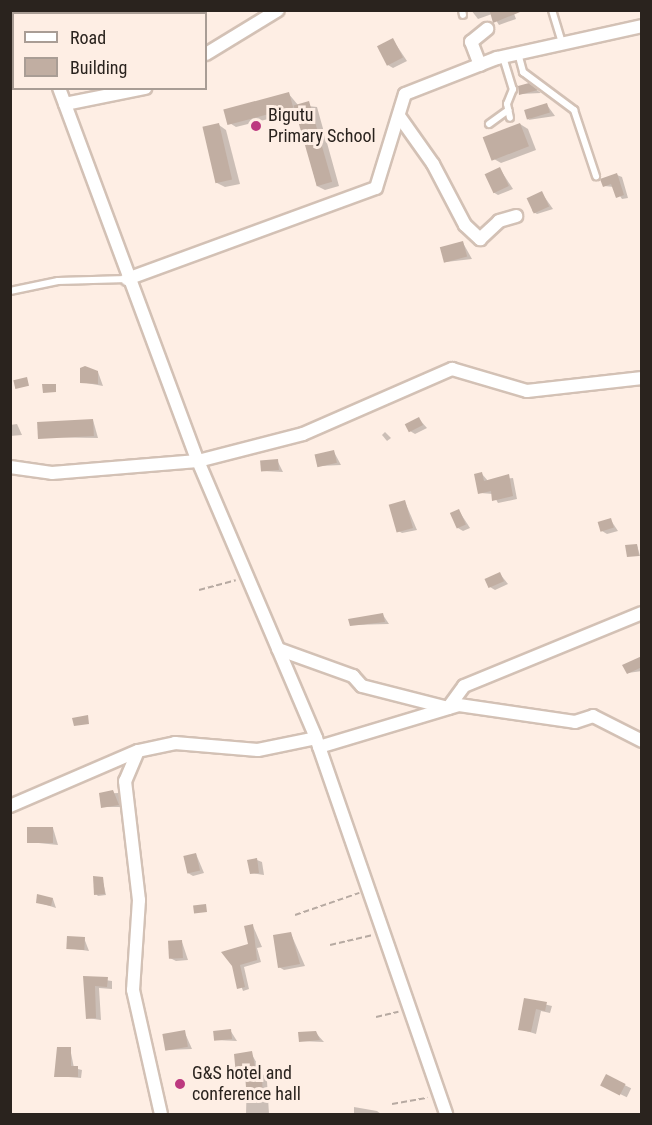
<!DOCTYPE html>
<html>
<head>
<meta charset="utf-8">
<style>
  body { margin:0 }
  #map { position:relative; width:652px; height:1125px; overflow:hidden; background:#feeee4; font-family:"Roboto Condensed",sans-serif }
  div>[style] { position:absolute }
  .shadow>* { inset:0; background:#0003; transform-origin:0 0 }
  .building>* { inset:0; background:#c1aea2; transform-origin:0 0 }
  .path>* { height:2px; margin-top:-1px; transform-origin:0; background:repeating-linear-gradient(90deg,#b7aaa2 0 6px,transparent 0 9px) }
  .roads { filter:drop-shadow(2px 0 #d3c1b5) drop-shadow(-2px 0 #d3c1b5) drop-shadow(0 2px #d3c1b5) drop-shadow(0 -2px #d3c1b5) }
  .lane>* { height:6px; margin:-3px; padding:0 3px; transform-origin:3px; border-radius:3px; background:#fff }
  .street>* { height:12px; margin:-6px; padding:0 6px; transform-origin:6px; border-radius:6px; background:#fff }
  .dots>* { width:16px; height:16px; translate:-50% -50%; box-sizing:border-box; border:3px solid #feeee4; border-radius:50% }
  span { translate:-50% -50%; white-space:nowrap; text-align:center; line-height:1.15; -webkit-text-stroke:6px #feeee4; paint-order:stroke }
  .poi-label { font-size:18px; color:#2a231e }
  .left { translate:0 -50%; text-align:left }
  .frame { position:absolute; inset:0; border:12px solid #2a231e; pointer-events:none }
  .legend { position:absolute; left:12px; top:12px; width:195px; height:78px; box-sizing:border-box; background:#feeee4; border:2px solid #a99d95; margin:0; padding:8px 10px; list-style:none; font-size:18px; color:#2a231e }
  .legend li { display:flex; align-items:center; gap:12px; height:30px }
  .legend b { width:30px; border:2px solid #a99d95 }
</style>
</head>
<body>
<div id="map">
  <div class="shadow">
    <div style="clip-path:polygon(471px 10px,513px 11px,516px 19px,499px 25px,492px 14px,478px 19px)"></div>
    <div style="clip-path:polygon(393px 40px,407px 61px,393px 68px,388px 65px)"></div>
    <div style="clip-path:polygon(10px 67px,14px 75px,10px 86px)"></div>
    <div style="clip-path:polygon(534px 88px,541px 93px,520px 94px)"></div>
    <div style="clip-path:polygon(288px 93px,298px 105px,317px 107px,339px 186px,325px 190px,317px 186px,297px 112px,236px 127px,228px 122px)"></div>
    <div style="clip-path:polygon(547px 105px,555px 116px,528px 120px)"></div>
    <div style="clip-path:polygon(520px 124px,528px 129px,536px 150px,501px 163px,494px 159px)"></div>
    <div style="clip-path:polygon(219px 125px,226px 130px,240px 184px,225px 187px,217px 183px)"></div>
    <div style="clip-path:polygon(500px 169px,513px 189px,498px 195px,493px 192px)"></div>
    <div style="clip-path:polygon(617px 175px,622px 177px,628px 198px,622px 199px,614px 187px,604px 186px)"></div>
    <div style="clip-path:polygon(541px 192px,553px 209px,537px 214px,532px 211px)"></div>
    <div style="clip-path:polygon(463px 243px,472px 259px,446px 262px)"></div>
    <div style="clip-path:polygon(98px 372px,103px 386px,81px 382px)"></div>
    <div style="clip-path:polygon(419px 419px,427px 428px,415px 434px,410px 431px)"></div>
    <div style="clip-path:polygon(93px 420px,98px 438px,40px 437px)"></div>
    <div style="clip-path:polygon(17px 424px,22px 435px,10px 436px,10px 425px)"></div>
    <div style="clip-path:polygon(385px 432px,391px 438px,387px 441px,382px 435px)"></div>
    <div style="clip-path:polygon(334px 452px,341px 465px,319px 466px)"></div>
    <div style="clip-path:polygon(277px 460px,283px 472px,263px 471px)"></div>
    <div style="clip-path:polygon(482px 474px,488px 481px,513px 478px,517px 499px,498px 503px,493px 494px,480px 493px)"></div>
    <div style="clip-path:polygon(405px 502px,417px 530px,402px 533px,397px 530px)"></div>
    <div style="clip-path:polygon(459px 511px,470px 528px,463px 531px,458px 528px)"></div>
    <div style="clip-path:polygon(610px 519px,618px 531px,607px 534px,602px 531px)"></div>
    <div style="clip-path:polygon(637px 545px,640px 556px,628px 556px)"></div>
    <div style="clip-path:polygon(500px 574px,508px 584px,495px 590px,490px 587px)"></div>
    <div style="clip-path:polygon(383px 615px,389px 624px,351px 625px)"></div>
    <div style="clip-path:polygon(642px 659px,642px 671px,628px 673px)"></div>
    <div style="clip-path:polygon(118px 793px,124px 807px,102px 807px,100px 794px)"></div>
    <div style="clip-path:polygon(53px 828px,58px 845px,29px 842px)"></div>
    <div style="clip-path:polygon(196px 854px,204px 873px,193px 876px,188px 873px)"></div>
    <div style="clip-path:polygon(257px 860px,262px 862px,264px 875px,251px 873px)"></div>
    <div style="clip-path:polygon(102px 878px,106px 895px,98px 896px,96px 894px)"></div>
    <div style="clip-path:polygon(53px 899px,56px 908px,37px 902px)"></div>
    <div style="clip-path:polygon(253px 926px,262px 947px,257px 948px,261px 962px,244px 967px,249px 989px,243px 991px,234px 965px,250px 945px)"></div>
    <div style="clip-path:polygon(291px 934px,305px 966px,284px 970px,279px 967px)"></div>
    <div style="clip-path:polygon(84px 938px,89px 951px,68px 948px)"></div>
    <div style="clip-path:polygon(182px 942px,188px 960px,176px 961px,170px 958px)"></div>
    <div style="clip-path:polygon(85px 977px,112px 981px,112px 989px,99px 988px,101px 1020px,87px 1018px)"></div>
    <div style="clip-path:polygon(526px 1000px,552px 1006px,550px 1013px,541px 1011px,536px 1034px,520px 1029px)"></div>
    <div style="clip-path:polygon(230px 1030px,237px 1041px,216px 1040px)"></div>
    <div style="clip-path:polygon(184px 1031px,192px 1049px,167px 1050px)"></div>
    <div style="clip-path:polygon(315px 1032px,324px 1042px,300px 1041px)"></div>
    <div style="clip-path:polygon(70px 1048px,74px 1068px,82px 1070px,81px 1078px,56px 1076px)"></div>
    <div style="clip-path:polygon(251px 1053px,267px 1081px,269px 1114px,246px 1114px,247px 1076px,238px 1074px)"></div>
    <div style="left:606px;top:1076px;width:28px;height:10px;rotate:26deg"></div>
    <div style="clip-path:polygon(354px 1107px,377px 1111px,381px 1114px,354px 1114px)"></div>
  </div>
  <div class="building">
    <div style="clip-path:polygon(525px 10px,493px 23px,490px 12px,496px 10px)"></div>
    <div style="left:393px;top:38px;width:22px;height:18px;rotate:63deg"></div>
    <div style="clip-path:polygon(529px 83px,538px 90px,519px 95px,518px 86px)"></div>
    <div style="left:289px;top:92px;width:16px;height:68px;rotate:75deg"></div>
    <div style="left:309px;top:101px;width:84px;height:16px;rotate:74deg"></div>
    <div style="left:547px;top:103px;width:10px;height:24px;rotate:73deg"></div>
    <div style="left:219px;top:123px;width:58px;height:17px;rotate:77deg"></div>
    <div style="left:520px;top:123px;width:25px;height:40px;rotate:69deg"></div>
    <div style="left:500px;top:167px;width:21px;height:17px;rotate:65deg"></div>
    <div style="clip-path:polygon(617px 173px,624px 195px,616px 198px,611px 184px,603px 187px,600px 179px)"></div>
    <div style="left:542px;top:191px;width:17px;height:17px;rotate:65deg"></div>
    <div style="left:463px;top:241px;width:16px;height:24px;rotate:75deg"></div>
    <div style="clip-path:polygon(85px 366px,98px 371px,98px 384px,80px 383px,80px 368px)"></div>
    <div style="left:27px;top:377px;width:9px;height:14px;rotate:77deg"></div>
    <div style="clip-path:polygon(42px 384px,56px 384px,56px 392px,43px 393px)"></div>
    <div style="left:419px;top:417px;width:9px;height:16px;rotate:63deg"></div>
    <div style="left:93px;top:419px;width:17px;height:56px;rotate:87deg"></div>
    <div style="left:334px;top:450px;width:13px;height:20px;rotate:77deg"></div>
    <div style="left:278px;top:459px;width:11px;height:18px;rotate:85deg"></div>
    <div style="clip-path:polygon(482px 472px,484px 481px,509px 474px,513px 496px,492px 501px,491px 491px,478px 494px,474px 474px)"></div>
    <div style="left:405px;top:500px;width:29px;height:17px;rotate:74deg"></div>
    <div style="left:459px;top:509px;width:17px;height:10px;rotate:66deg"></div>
    <div style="left:611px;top:518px;width:10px;height:14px;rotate:73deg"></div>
    <div style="clip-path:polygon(637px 544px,639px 556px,627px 557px,625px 545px)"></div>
    <div style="left:500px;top:572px;width:10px;height:17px;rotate:66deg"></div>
    <div style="clip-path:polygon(383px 613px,385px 622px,350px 626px,348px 619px)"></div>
    <div style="clip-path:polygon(642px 656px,642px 667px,627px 674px,622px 665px)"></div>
    <div style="clip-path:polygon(88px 715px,89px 724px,74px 726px,72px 718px)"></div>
    <div style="clip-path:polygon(113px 790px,119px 805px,101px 808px,99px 793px)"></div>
    <div style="left:27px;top:827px;width:26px;height:16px"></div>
    <div style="left:196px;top:853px;width:18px;height:13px;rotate:77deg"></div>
    <div style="clip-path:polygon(257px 858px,259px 873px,250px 874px,247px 860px)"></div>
    <div style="clip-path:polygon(93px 876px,103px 877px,105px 894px,94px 895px)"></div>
    <div style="clip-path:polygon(37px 894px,53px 898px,51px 906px,36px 903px)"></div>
    <div style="left:206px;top:904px;width:8px;height:13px;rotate:83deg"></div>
    <div style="clip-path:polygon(253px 924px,257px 960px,240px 965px,245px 987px,237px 989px,232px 966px,221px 952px,248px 944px,244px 926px)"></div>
    <div style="clip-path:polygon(291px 932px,300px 964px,278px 968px,273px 935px)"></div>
    <div style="left:67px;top:936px;width:18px;height:13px;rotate:3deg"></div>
    <div style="left:182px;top:940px;width:18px;height:14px;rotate:87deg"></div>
    <div style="clip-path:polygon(83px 976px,108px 977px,107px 987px,95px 986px,96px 1018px,86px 1019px)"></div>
    <div style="clip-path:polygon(524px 998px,547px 1002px,545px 1011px,536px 1009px,531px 1032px,518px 1030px)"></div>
    <div style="left:231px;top:1029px;width:10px;height:18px;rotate:84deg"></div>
    <div style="left:185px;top:1030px;width:17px;height:23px;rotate:80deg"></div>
    <div style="clip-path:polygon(316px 1031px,320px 1040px,299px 1042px,298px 1032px)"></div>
    <div style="clip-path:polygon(57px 1047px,71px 1047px,71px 1066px,78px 1066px,78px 1077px,54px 1077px)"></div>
    <div style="clip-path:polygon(252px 1051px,257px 1077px,262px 1077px,263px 1100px,247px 1101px,245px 1074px,236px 1075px,234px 1054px)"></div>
    <div style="left:606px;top:1074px;width:22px;height:13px;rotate:27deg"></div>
  </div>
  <div class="path">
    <div style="left:199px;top:590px;width:38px;rotate:-15deg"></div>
    <div style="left:295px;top:915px;width:68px;rotate:-19deg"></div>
    <div style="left:330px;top:945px;width:44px;rotate:-13.1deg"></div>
    <div style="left:376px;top:1017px;width:23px;rotate:-13deg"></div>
    <div style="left:392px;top:1104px;width:36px;rotate:-10deg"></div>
  </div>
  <div class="roads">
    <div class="lane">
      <div style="left:462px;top:10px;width:5px;rotate:79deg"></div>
      <div style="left:552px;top:10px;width:34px;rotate:73deg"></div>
      <div style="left:518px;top:53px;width:20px;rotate:75deg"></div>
      <div style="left:523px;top:72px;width:64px;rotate:36.7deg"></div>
      <div style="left:574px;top:110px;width:70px;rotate:71.6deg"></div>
      <div style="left:503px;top:57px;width:34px;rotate:73deg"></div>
      <div style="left:513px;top:89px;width:16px;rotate:112deg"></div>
      <div style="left:507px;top:104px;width:14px;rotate:78deg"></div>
      <div style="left:489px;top:124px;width:24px;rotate:-36deg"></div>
      <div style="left:10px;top:291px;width:49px;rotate:-11.8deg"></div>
      <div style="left:58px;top:281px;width:69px;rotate:-1.7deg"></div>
    </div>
    <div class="street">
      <div style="left:31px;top:10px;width:4px;rotate:63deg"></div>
      <div style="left:206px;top:54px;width:84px;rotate:-31.4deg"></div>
      <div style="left:480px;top:65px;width:25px;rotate:-111deg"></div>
      <div style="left:471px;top:42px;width:21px;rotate:-39deg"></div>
      <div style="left:59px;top:88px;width:398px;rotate:69.6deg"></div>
      <div style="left:198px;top:461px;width:301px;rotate:66.9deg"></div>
      <div style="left:316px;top:738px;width:398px;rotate:70.9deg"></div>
      <div style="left:65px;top:104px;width:82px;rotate:-11.3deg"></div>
      <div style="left:399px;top:116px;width:59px;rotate:54.7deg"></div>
      <div style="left:433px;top:164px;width:69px;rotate:62.3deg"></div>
      <div style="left:465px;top:225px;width:21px;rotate:43deg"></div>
      <div style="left:480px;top:239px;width:26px;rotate:-43deg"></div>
      <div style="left:499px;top:221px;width:18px;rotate:-16deg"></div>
      <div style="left:127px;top:279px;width:265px;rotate:-20.1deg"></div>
      <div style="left:376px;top:188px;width:98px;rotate:-72.9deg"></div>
      <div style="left:405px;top:94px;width:99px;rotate:-21.4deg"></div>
      <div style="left:497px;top:58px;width:148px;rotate:-12.4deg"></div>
      <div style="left:10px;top:467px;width:42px;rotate:8.1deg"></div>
      <div style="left:52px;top:473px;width:146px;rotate:-4.7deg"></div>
      <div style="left:198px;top:461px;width:108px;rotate:-14.4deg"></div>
      <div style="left:303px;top:434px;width:163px;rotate:-23.6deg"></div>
      <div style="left:452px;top:369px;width:78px;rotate:16.3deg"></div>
      <div style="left:527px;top:391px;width:116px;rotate:-6.4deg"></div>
      <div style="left:278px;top:649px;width:80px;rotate:19.8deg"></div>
      <div style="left:353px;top:676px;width:13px;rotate:48deg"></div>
      <div style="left:362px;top:686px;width:89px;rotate:14.3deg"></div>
      <div style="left:448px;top:708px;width:27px;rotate:-54deg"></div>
      <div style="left:464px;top:686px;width:192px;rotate:-22.3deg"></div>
      <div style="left:319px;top:747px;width:146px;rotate:-16.7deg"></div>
      <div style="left:459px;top:705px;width:117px;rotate:8.3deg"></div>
      <div style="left:575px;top:722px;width:19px;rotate:-18deg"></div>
      <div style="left:593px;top:716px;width:55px;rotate:27deg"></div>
      <div style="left:138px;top:751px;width:33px;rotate:113deg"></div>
      <div style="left:125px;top:781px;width:120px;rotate:83.3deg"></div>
      <div style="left:139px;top:900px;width:90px;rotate:93.8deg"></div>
      <div style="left:133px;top:990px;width:127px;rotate:77.3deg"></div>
      <div style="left:10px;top:806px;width:139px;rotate:-23.3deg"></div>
      <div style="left:138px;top:751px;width:38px;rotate:-12deg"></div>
      <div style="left:175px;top:743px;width:83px;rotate:4.8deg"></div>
      <div style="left:258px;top:750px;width:59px;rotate:-11.7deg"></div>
    </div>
  </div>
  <div class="dots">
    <div style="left:256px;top:126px;background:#bc397f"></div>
    <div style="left:180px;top:1084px;background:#bc397f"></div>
  </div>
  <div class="poi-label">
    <span class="left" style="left:268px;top:126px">Bigutu<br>Primary School</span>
    <span class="left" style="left:192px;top:1084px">G&amp;S hotel and<br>conference hall</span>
  </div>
  <div class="frame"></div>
  <ul class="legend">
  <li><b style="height:8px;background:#fff"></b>Road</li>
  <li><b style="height:16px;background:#c1aea2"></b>Building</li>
  </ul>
</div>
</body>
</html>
